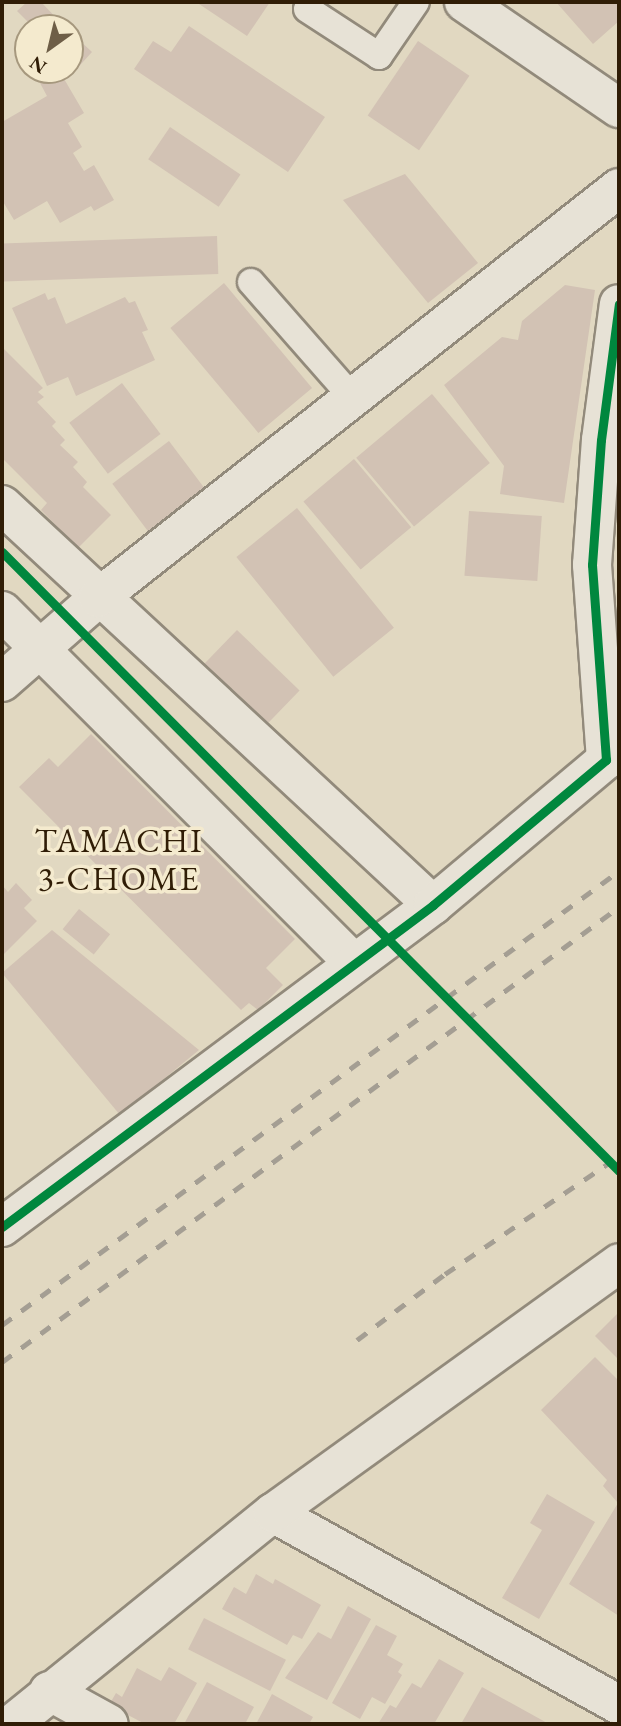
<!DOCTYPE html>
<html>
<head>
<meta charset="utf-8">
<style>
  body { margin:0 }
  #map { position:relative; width:621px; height:1726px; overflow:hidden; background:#e1d8c1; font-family:"EB Garamond",serif }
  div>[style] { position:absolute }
  .building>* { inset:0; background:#d2c2b4; transform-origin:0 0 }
  .roads { filter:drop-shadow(2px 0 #928a7b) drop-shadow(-2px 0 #928a7b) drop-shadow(0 2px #928a7b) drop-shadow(0 -2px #928a7b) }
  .lane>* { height:26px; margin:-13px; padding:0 13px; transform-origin:13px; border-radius:13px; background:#e7e2d6 }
  .street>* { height:38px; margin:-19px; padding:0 19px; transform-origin:19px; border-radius:19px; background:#e7e2d6 }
  .rail>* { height:5px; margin-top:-2.5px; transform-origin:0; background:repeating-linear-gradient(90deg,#a49e93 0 12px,transparent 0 24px) }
  .cycleway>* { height:9px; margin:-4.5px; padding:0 4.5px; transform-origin:4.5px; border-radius:4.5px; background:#00873e }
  span { translate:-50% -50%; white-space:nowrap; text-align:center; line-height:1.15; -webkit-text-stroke:7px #f4eace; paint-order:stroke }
  .neighbourhood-label { font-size:33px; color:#301d06; letter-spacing:2px }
  .frame { position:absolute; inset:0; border:4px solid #301d06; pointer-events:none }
  .north { position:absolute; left:14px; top:14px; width:70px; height:70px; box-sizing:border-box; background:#f4eace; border:2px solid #a6987e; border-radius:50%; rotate:214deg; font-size:19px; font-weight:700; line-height:28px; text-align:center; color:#301d06 }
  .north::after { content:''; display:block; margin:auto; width:24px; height:32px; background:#6e5e47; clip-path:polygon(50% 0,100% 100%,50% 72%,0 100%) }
</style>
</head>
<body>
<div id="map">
  <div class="building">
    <div style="clip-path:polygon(27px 2px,41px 2px,61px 23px,56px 28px,34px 28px,17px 11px)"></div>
    <div style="clip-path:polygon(196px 2px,270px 2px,247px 36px)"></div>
    <div style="clip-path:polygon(556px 2px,619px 2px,619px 21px,593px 44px)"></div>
    <div style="clip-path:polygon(189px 26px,325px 117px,288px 172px,134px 69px,153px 41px,171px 52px)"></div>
    <div style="clip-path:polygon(77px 38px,92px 52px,72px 74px,68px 70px,70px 45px)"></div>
    <div style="left:418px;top:41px;width:62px;height:90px;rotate:34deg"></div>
    <div style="clip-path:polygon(60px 72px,84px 113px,68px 123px,82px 147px,73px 153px,84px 171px,94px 165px,114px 200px,94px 211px,91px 206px,60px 223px,47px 201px,14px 220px,2px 200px,2px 122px,47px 96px,40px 83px)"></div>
    <div style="left:170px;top:127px;width:85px;height:39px;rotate:34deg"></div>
    <div style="clip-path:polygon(405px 174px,478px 263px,428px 303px,343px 200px)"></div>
    <div style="left:217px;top:236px;width:38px;height:215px;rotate:88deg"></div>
    <div style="left:224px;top:283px;width:137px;height:70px;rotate:50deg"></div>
    <div style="clip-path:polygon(565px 285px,595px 290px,564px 503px,500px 494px,504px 466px,444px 385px,502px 337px,518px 340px,522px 321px)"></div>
    <div style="clip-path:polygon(45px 293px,48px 300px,55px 297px,66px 324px,125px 297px,129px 303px,135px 301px,148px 330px,142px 332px,155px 360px,76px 396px,68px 377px,47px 386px,12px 308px)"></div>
    <div style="clip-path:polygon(2px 347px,43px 388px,38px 392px,44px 397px,37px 402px,56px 422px,52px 426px,65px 440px,60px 445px,78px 462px,73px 467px,87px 482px,83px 487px,111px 515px,78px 548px,41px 510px,47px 503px,2px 458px)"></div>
    <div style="left:122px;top:383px;width:64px;height:66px;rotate:53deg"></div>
    <div style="left:432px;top:394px;width:90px;height:99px;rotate:50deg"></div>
    <div style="left:169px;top:441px;width:60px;height:71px;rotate:53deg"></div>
    <div style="left:354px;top:459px;width:89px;height:66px;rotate:50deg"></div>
    <div style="left:297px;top:508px;width:154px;height:78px;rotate:51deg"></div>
    <div style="left:469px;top:511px;width:73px;height:65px;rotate:4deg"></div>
    <div style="left:237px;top:630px;width:87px;height:55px;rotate:44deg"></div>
    <div style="clip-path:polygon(91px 734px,295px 939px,266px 968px,283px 985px,258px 1010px,249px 1003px,241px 1010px,19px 787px,49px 758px,58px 767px)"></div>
    <div style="clip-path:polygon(16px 883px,32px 900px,24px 908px,37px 921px,2px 956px,2px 885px,8px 892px)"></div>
    <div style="left:79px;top:909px;width:40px;height:26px;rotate:39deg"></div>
    <div style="clip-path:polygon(52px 930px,199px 1050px,120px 1115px,2px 973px)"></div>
    <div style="clip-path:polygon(619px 1312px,619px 1360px,595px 1336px)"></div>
    <div style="clip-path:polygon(595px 1357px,619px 1381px,619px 1616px,569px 1584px,618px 1503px,603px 1486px,607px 1480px,541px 1410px)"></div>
    <div style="clip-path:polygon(547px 1494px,595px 1522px,539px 1619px,502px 1598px,542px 1530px,530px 1523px)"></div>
    <div style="clip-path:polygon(256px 1574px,273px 1584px,275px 1579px,321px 1605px,302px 1639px,293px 1635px,287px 1645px,222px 1609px,234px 1587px,246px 1594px)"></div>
    <div style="clip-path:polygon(348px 1606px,371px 1619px,327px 1700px,285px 1678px,318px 1632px,331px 1639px)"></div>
    <div style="left:204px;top:1618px;width:92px;height:35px;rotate:27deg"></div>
    <div style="clip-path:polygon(376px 1625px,397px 1636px,387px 1655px,403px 1664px,398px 1672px,402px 1675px,385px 1704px,372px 1697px,360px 1719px,332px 1703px)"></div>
    <div style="clip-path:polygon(439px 1659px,464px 1673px,434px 1724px,378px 1724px,390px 1705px,396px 1708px,412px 1683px,421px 1688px)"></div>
    <div style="clip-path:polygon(169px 1667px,197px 1683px,174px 1724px,145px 1724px,109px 1705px,116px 1693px,122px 1697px,137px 1668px,161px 1681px)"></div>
    <div style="clip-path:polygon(207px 1682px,254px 1707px,245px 1724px,184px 1724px)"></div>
    <div style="clip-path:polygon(482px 1687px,549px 1724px,461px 1724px)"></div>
    <div style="clip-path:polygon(272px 1694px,313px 1717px,309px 1724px,256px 1724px)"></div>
  </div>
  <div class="roads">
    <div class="lane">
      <div style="left:307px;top:9px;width:86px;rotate:33.1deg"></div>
      <div style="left:379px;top:56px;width:65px;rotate:-55.6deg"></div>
      <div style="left:251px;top:282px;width:153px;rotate:48.7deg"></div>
    </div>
    <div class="street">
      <div style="left:464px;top:2px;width:188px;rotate:34.4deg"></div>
      <div style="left:2px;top:505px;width:588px;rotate:42.86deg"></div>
      <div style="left:2px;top:611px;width:496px;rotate:45deg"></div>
      <div style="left:2px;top:682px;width:128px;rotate:-41.2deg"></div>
      <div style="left:98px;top:598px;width:663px;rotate:-38.2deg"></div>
      <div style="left:2px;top:1227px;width:538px;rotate:-36.76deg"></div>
      <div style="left:433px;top:905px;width:226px;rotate:-40deg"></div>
      <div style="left:606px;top:760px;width:196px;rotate:-94.1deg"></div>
      <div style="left:592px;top:565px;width:125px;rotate:-85.9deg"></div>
      <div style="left:601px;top:440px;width:137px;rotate:-82.5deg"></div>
      <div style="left:273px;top:1513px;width:396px;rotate:29deg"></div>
      <div style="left:49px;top:1691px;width:68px;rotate:28.8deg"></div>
      <div style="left:12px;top:1724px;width:336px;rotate:-39deg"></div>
      <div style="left:273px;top:1513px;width:427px;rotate:-35.8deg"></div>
    </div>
  </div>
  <div class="rail">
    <div style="left:2px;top:1325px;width:766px;rotate:-36.35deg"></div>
    <div style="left:357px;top:1340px;width:110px;rotate:-36.9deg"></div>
    <div style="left:445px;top:1274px;width:210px;rotate:-34.1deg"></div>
    <div style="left:2px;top:1362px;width:767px;rotate:-36.41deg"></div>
  </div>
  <div class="cycleway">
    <div style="left:2px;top:552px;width:874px;rotate:45.09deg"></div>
    <div style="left:2px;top:1227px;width:538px;rotate:-36.76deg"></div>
    <div style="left:433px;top:905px;width:226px;rotate:-40deg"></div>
    <div style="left:606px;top:760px;width:196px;rotate:-94.1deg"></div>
    <div style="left:592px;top:565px;width:125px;rotate:-85.9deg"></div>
    <div style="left:601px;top:440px;width:137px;rotate:-82.5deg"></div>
  </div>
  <div class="neighbourhood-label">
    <span style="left:119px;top:860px">TAMACHI<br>3-CHOME</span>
  </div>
  <div class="frame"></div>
  <div class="north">N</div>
</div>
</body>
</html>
